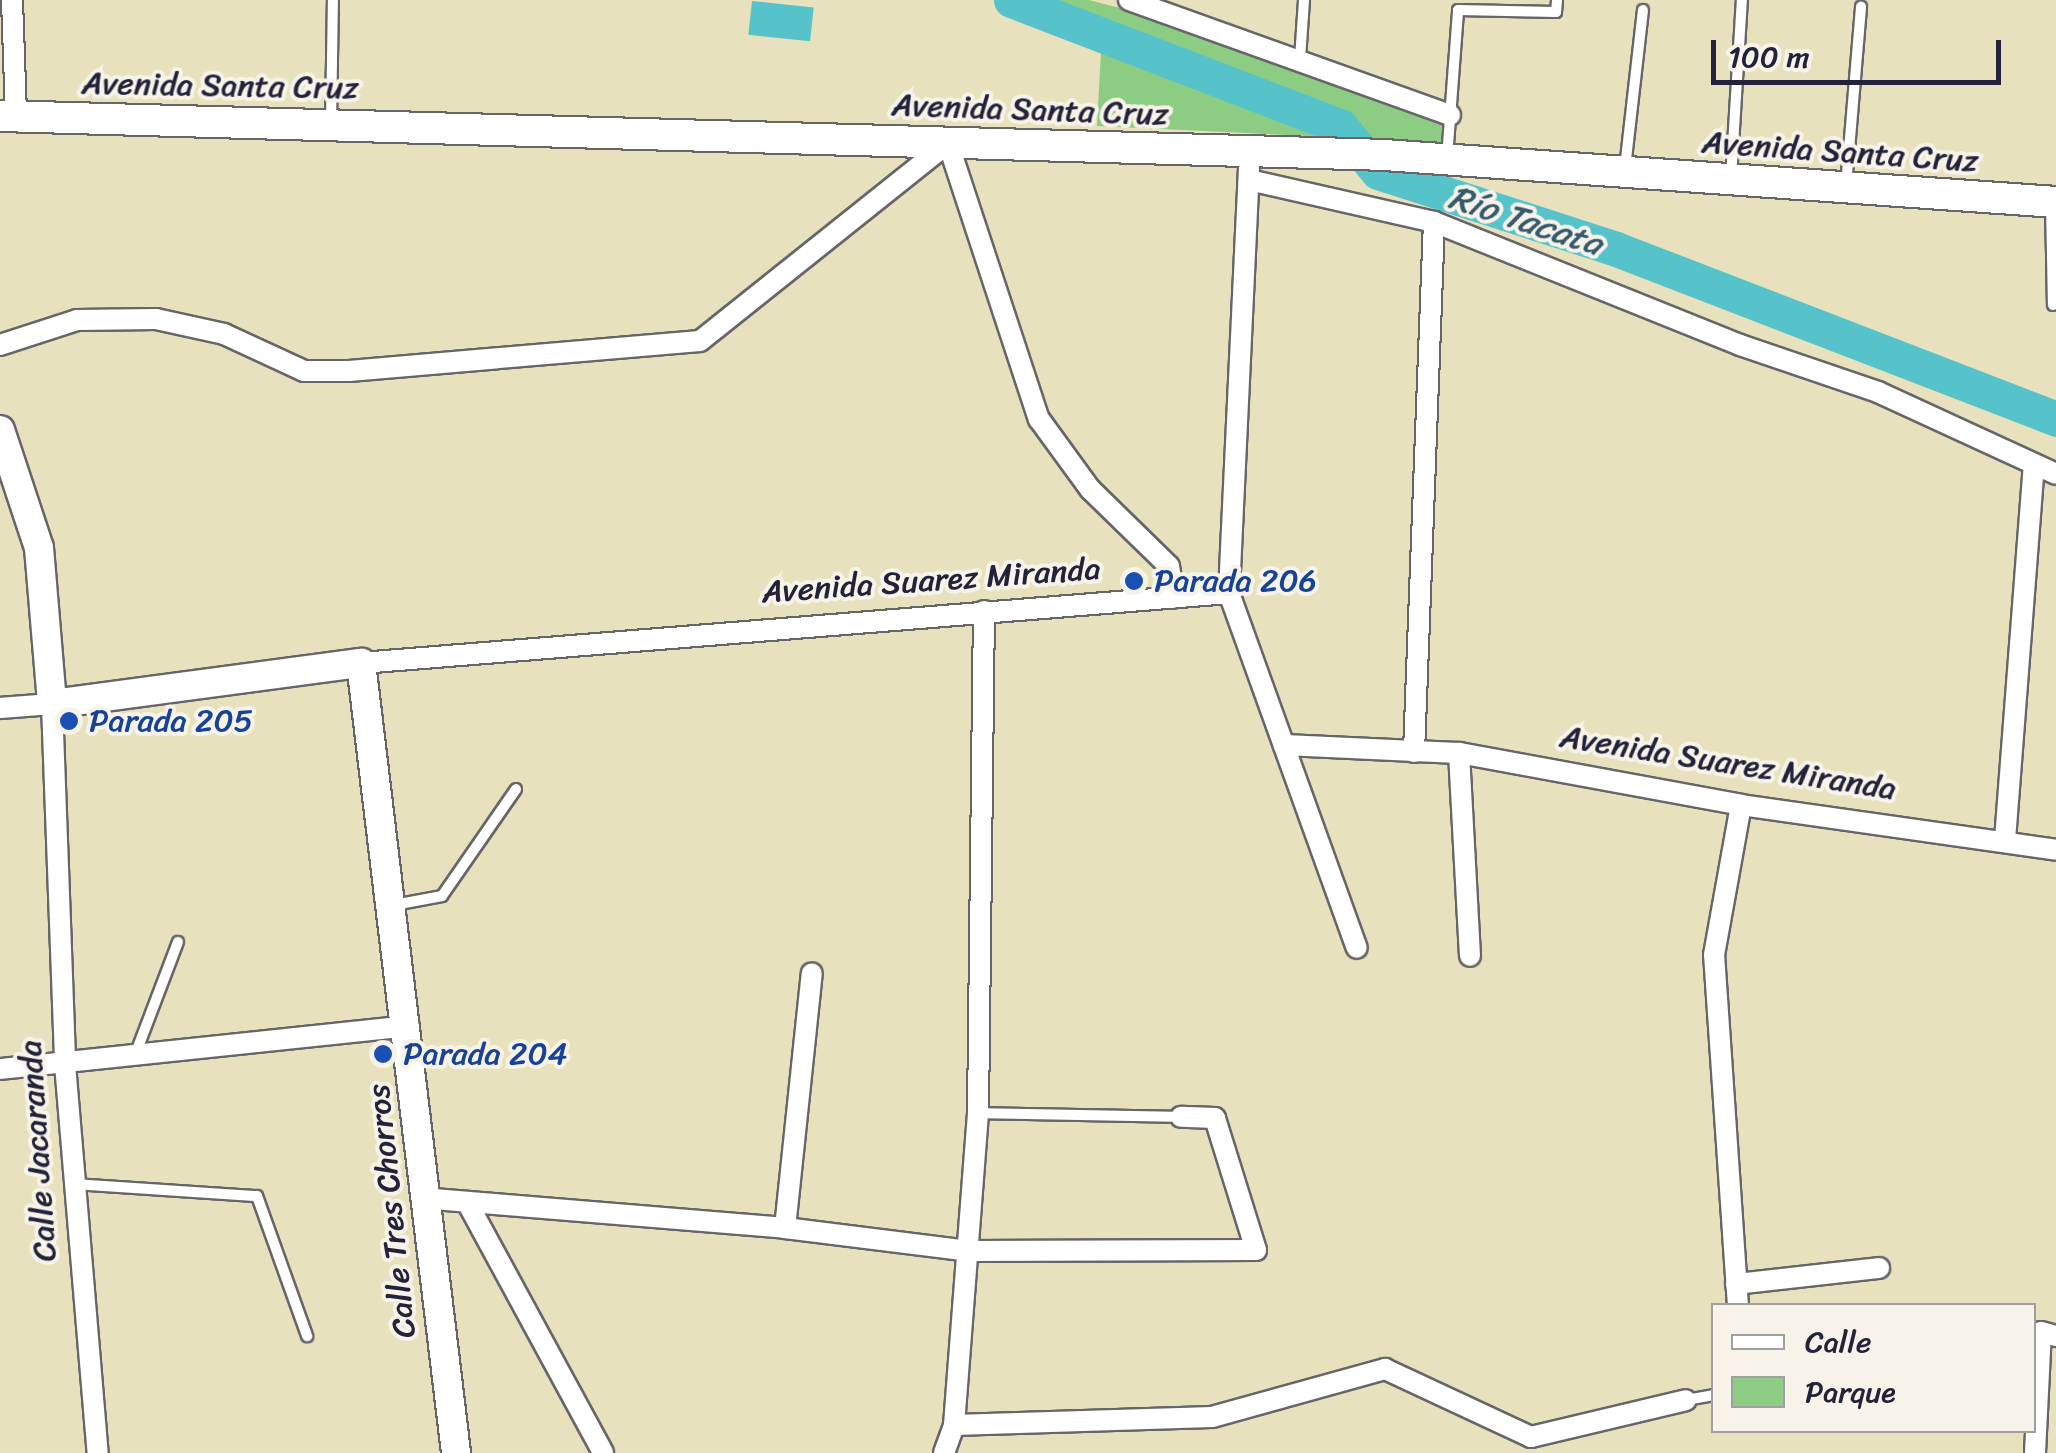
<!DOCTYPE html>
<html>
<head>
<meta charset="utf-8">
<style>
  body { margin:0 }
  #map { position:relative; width:2056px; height:1453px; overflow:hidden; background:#e7e1bd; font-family:Sriracha,sans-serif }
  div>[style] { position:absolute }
  .green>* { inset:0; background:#8ccc83 }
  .water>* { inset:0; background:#56c3cb; transform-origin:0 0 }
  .river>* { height:35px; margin:-17.5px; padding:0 17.5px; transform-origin:17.5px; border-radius:17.5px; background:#56c3cb }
  .roads { filter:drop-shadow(2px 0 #676568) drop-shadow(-2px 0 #676568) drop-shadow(0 2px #676568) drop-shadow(0 -2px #676568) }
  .service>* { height:10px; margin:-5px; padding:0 5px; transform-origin:5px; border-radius:5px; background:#fff }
  .minor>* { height:20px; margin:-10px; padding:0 10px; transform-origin:10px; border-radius:10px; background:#fff }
  .secondary>* { height:28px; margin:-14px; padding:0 14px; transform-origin:14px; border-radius:14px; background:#fff }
  .primary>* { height:30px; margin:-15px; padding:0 15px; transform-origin:15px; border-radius:15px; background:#fff }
  .dots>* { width:28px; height:28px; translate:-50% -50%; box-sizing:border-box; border:5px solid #f7f3e8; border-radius:50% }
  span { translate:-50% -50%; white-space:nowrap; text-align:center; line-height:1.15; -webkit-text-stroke:8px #f7f3e8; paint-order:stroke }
  .street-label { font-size:32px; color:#22223b }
  .transit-label { font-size:32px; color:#164399 }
  .left { translate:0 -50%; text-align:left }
  .water-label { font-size:35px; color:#345a6d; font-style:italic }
  .legend { position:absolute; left:1711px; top:1303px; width:325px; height:130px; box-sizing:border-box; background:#f7f3e8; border:2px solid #a29fa3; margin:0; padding:12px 18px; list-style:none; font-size:30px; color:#22223b }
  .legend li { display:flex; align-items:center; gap:20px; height:50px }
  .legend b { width:50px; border:2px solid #a29fa3 }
  .scale { position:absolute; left:1711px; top:40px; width:290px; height:45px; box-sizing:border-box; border:5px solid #22223b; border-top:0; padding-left:12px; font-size:30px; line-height:35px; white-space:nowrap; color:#22223b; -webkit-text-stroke:8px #f7f3e8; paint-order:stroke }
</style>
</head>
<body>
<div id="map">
  <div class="green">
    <div style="clip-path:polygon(1039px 0,1089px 0,1174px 22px,1443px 122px,1442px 142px,1357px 138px,1353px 124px)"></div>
    <div style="clip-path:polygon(1101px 51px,1331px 137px,1097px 126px)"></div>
  </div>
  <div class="water">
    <div style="left:752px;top:1px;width:62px;height:34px;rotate:6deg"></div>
  </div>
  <div class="river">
    <div style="left:1011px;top:0;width:354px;rotate:21deg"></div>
    <div style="left:1341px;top:127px;width:58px;rotate:50.6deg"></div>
    <div style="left:1378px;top:172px;width:250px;rotate:17.9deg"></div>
    <div style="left:1616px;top:249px;width:472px;rotate:21.1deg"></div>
  </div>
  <div class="roads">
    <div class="service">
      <div style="left:1300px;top:59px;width:59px;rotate:-86.1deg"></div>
      <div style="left:331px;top:123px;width:123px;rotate:-89.1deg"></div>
      <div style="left:1447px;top:158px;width:148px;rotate:-85.7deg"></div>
      <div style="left:1458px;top:10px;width:98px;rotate:1.2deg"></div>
      <div style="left:1556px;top:12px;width:12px;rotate:-85deg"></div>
      <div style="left:1625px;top:168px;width:159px;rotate:-83.5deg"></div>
      <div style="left:1731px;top:178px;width:178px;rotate:-86.5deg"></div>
      <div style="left:1846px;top:186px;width:180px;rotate:-85.2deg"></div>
      <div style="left:2051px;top:203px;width:102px;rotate:88.9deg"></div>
      <div style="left:394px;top:905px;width:49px;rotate:-10.6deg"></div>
      <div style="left:442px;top:896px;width:130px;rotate:-55.3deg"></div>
      <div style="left:135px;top:1055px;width:121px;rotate:-69.2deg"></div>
      <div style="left:978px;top:1113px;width:203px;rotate:1.1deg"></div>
      <div style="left:75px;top:1184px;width:182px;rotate:3.8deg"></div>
      <div style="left:257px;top:1196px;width:149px;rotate:70.3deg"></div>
      <div style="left:1686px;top:1400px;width:28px;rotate:-10deg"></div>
    </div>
    <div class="minor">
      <div style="left:12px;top:0;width:116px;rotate:88deg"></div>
      <div style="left:1129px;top:0;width:341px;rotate:19.7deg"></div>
      <div style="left:1249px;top:168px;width:425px;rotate:92.7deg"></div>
      <div style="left:1229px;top:593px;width:377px;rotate:70.2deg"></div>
      <div style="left:1249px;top:180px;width:190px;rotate:12.8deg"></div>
      <div style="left:1434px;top:222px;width:330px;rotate:21.9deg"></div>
      <div style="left:1740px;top:345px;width:146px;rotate:18.8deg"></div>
      <div style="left:1878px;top:392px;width:196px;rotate:24.7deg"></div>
      <div style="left:0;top:345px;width:81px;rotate:-18deg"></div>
      <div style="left:77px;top:320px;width:79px;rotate:-0.7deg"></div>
      <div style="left:156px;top:319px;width:70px;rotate:12.4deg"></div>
      <div style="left:224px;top:334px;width:88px;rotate:24.8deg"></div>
      <div style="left:304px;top:371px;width:45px"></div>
      <div style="left:349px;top:371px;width:352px;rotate:-4.9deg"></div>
      <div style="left:700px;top:341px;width:317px;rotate:-38.6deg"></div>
      <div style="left:948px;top:143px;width:291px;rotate:71.8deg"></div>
      <div style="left:1039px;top:419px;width:87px;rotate:53.9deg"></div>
      <div style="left:1090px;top:489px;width:110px;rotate:44.3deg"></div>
      <div style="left:1169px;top:566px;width:32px;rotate:81deg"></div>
      <div style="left:361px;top:663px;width:871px;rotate:-4.61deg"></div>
      <div style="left:0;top:708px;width:52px;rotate:-4.4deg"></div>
      <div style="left:52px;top:704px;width:360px;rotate:87.9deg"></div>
      <div style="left:65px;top:1064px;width:390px;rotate:85.2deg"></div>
      <div style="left:1284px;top:745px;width:175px;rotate:2.6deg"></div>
      <div style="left:1459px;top:753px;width:287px;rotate:10.4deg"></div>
      <div style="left:1741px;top:805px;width:318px;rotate:8.1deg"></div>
      <div style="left:1414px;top:752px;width:530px;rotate:-87.84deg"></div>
      <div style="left:1459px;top:753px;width:203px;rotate:86.9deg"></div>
      <div style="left:2005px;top:840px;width:376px;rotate:-85.6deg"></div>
      <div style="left:0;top:1069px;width:411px;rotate:-6deg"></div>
      <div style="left:422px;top:1198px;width:364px;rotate:4.7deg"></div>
      <div style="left:785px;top:1228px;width:185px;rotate:7.1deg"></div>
      <div style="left:969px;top:1251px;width:287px;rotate:-0.2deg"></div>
      <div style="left:1256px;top:1250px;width:138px;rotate:-107.3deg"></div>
      <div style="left:1215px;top:1118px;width:34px;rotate:-178deg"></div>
      <div style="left:467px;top:1202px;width:285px;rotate:61.5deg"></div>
      <div style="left:785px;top:1228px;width:256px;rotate:-84deg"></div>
      <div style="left:1736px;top:1284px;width:144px;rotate:-6.4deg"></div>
      <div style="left:1738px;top:1306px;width:352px;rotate:-93.9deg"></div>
      <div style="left:1714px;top:955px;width:152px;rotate:-79.8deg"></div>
      <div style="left:954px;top:1425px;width:258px;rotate:-1.8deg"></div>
      <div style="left:1212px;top:1417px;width:180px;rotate:-15.5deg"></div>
      <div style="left:1385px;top:1369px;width:161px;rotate:25deg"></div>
      <div style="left:1531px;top:1437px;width:159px;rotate:-13.4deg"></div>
      <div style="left:944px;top:1453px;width:30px;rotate:-70deg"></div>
      <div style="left:954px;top:1425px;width:313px;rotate:-85.6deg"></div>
      <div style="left:978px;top:1113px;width:502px;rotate:-89.32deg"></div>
      <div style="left:2035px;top:1453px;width:121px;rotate:-87.2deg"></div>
      <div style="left:2041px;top:1332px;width:16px;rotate:15deg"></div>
    </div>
    <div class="secondary">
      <div style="left:0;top:430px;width:124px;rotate:71.7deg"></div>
      <div style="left:39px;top:548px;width:157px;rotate:85.2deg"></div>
      <div style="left:52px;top:704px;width:312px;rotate:-7.6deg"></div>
      <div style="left:361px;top:663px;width:796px;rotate:83.14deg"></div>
    </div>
    <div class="primary">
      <div style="left:0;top:116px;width:1385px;rotate:1.61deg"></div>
      <div style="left:1384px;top:155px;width:674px;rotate:4deg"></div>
    </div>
  </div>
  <div class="dots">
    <div style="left:1134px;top:581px;background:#1a4fb4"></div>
    <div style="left:69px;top:721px;background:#1a4fb4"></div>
    <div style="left:383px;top:1054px;background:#1a4fb4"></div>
  </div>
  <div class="street-label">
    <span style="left:220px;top:86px;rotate:1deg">Avenida Santa Cruz</span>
    <span style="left:1030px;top:110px;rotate:2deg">Avenida Santa Cruz</span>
    <span style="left:1840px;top:152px;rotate:4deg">Avenida Santa Cruz</span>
    <span style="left:931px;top:581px;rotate:-4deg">Avenida Suarez Miranda</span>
    <span style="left:1728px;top:763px;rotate:9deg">Avenida Suarez Miranda</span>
    <span style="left:38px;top:1151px;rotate:-94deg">Calle Jacaranda</span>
    <span style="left:392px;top:1211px;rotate:-96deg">Calle Tres Chorros</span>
  </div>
  <div class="transit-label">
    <span class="left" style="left:1154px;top:581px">Parada 206</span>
    <span class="left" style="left:89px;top:721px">Parada 205</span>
    <span class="left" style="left:403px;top:1054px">Parada 204</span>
  </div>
  <div class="water-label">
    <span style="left:1526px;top:220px;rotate:18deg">Río Tacata</span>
  </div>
  <ul class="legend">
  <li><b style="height:12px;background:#fff"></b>Calle</li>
  <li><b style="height:28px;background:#8ccc83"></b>Parque</li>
  </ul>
  <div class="scale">100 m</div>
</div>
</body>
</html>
